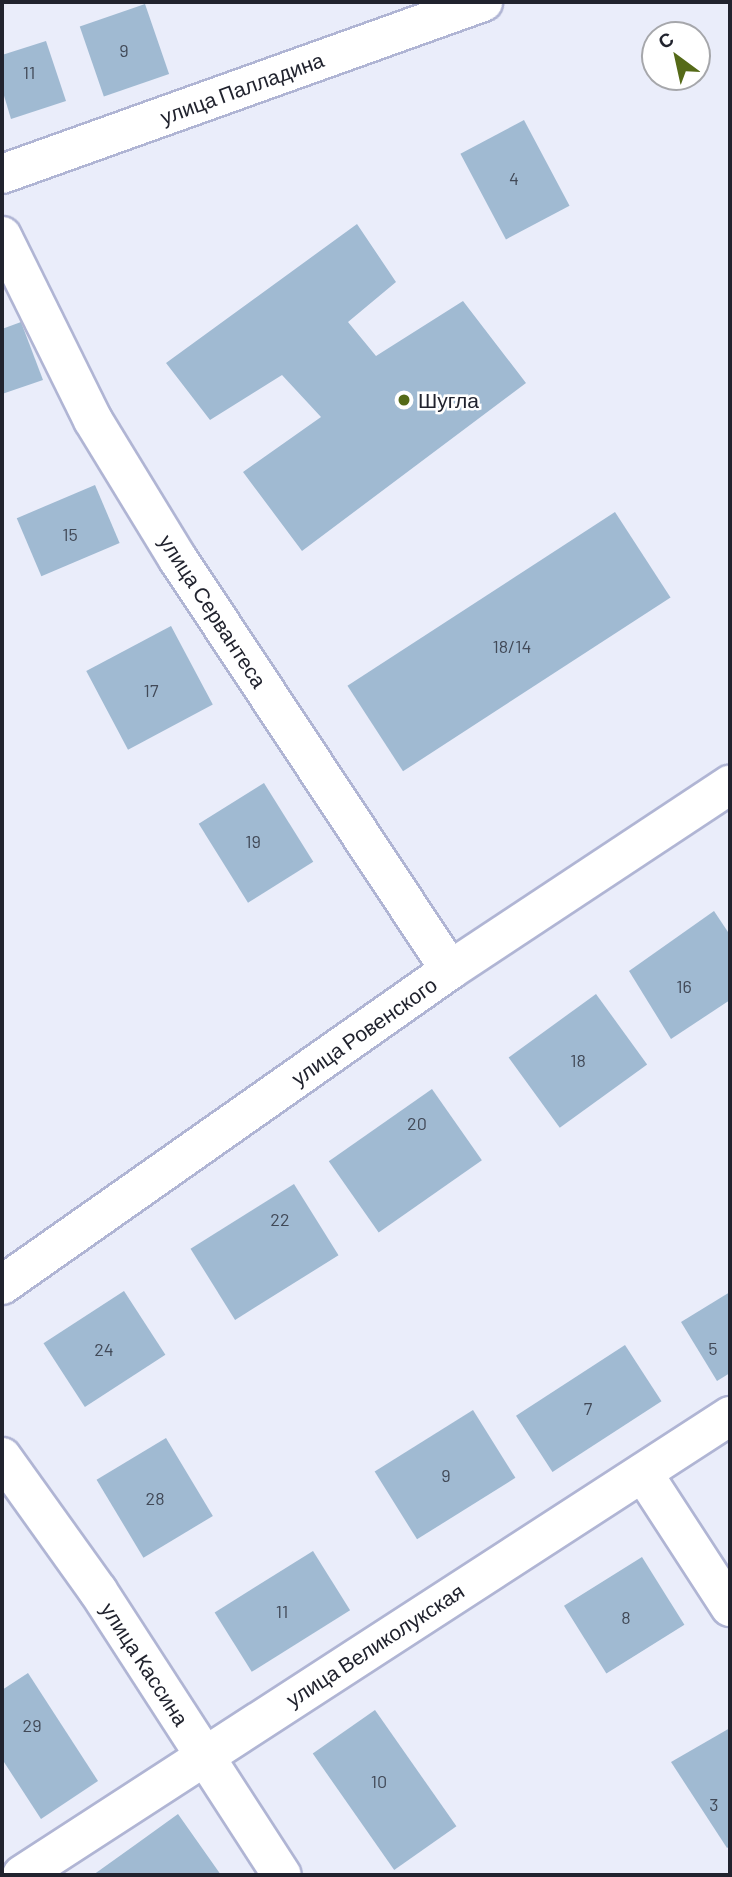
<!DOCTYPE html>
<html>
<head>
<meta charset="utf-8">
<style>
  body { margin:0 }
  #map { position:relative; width:732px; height:1877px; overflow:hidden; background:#eaedfa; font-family:Barlow,sans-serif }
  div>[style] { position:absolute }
  .building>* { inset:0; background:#a0bad2; transform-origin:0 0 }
  .roads { filter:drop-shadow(2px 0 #b0b5d4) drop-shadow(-2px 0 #b0b5d4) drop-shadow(0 2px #b0b5d4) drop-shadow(0 -2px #b0b5d4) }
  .street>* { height:38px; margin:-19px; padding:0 19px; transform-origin:19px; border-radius:19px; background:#fff }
  .dots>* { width:19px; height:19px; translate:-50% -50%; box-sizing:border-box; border:4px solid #fff; border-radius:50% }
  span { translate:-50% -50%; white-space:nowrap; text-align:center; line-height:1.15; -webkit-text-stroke:5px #fff; paint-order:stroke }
  .number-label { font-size:18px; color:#414957 }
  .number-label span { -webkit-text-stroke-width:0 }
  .street-label { font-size:21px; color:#21232e }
  .poi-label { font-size:21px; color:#21232e }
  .left { translate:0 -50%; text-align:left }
  .frame { position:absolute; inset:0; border:4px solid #21232e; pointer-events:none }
  .north { position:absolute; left:641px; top:21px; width:70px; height:70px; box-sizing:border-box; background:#fff; border:2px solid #a6a7ab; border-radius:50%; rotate:327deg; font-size:19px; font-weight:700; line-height:28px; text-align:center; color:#21232e }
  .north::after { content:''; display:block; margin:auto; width:24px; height:32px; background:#556a18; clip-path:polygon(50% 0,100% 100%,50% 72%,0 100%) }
</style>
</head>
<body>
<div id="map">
  <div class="building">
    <div style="left:145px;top:4px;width:74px;height:69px;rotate:71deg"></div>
    <div style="clip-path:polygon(46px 41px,66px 101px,11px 119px,2px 89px,2px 55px)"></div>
    <div style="left:524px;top:120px;width:97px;height:72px;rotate:62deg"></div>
    <div style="clip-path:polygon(357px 224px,396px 282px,348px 322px,376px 356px,463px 301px,526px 383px,302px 551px,243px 472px,321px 417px,282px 375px,210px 420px,166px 363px)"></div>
    <div style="clip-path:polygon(21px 322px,43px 380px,2px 394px,2px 329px)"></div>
    <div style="left:95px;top:485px;width:63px;height:85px;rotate:67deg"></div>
    <div style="left:615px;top:512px;width:102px;height:319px;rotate:57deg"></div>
    <div style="left:171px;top:626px;width:89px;height:96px;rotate:62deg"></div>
    <div style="left:264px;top:783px;width:93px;height:77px;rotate:58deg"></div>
    <div style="clip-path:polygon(714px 911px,730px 935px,730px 1000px,671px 1039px,629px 971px)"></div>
    <div style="left:596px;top:994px;width:87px;height:108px;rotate:54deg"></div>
    <div style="left:432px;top:1089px;width:87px;height:126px;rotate:55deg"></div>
    <div style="left:294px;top:1184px;width:84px;height:122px;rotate:58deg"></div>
    <div style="left:124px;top:1291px;width:76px;height:96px;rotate:57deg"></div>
    <div style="clip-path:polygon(730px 1292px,730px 1373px,717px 1381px,681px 1322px)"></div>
    <div style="left:625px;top:1345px;width:67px;height:130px;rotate:57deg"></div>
    <div style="left:473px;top:1410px;width:80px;height:116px;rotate:58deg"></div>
    <div style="left:166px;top:1438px;width:91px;height:81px;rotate:59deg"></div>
    <div style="left:313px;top:1551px;width:70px;height:116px;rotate:58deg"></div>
    <div style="left:642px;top:1557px;width:80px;height:92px;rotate:58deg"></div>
    <div style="clip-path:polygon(28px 1673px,98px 1781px,41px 1819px,2px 1759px,2px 1690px)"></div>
    <div style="left:375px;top:1710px;width:142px;height:76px;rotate:55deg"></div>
    <div style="clip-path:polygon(730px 1728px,730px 1846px,727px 1848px,671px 1762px)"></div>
    <div style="clip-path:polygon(178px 1814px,221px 1875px,93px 1875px,135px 1845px)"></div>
  </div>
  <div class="roads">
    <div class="street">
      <div style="left:2px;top:174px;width:511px;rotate:-19.68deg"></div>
      <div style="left:2px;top:236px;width:205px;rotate:63.7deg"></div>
      <div style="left:93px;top:420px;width:163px;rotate:58.6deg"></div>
      <div style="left:178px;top:559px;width:493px;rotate:56.5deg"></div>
      <div style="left:2px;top:1285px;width:548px;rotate:-35.11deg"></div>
      <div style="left:450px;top:970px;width:336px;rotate:-33.5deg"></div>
      <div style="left:2px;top:1457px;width:165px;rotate:54.4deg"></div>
      <div style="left:98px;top:1591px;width:338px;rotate:57.1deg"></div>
      <div style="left:643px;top:1473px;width:160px;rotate:57deg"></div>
      <div style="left:22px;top:1875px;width:844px;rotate:-32.96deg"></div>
    </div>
  </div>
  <div class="dots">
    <div style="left:404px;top:400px;background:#556a18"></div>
  </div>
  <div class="number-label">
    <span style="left:124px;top:50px">9</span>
    <span style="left:29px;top:72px">11</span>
    <span style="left:514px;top:178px">4</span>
    <span style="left:70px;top:534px">15</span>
    <span style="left:512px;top:646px">18/14</span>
    <span style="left:151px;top:690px">17</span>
    <span style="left:253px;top:841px">19</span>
    <span style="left:684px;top:986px">16</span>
    <span style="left:578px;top:1060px">18</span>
    <span style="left:417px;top:1123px">20</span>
    <span style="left:280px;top:1219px">22</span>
    <span style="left:713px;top:1348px">5</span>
    <span style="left:104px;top:1349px">24</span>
    <span style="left:588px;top:1408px">7</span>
    <span style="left:446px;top:1475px">9</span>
    <span style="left:155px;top:1498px">28</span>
    <span style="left:282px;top:1611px">11</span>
    <span style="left:626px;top:1617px">8</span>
    <span style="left:32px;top:1725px">29</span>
    <span style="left:379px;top:1781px">10</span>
    <span style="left:714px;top:1804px">3</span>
  </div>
  <div class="street-label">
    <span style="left:242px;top:88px;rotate:-20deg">улица Палладина</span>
    <span style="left:213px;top:611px;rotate:57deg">улица Сервантеса</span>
    <span style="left:364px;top:1031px;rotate:-35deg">улица Ровенского</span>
    <span style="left:375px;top:1645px;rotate:-33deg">улица Великолукская</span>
    <span style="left:145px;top:1664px;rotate:57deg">улица Кассина</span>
  </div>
  <div class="poi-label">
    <span class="left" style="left:418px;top:400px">Шугла</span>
  </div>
  <div class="frame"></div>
  <div class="north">С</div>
</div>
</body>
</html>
